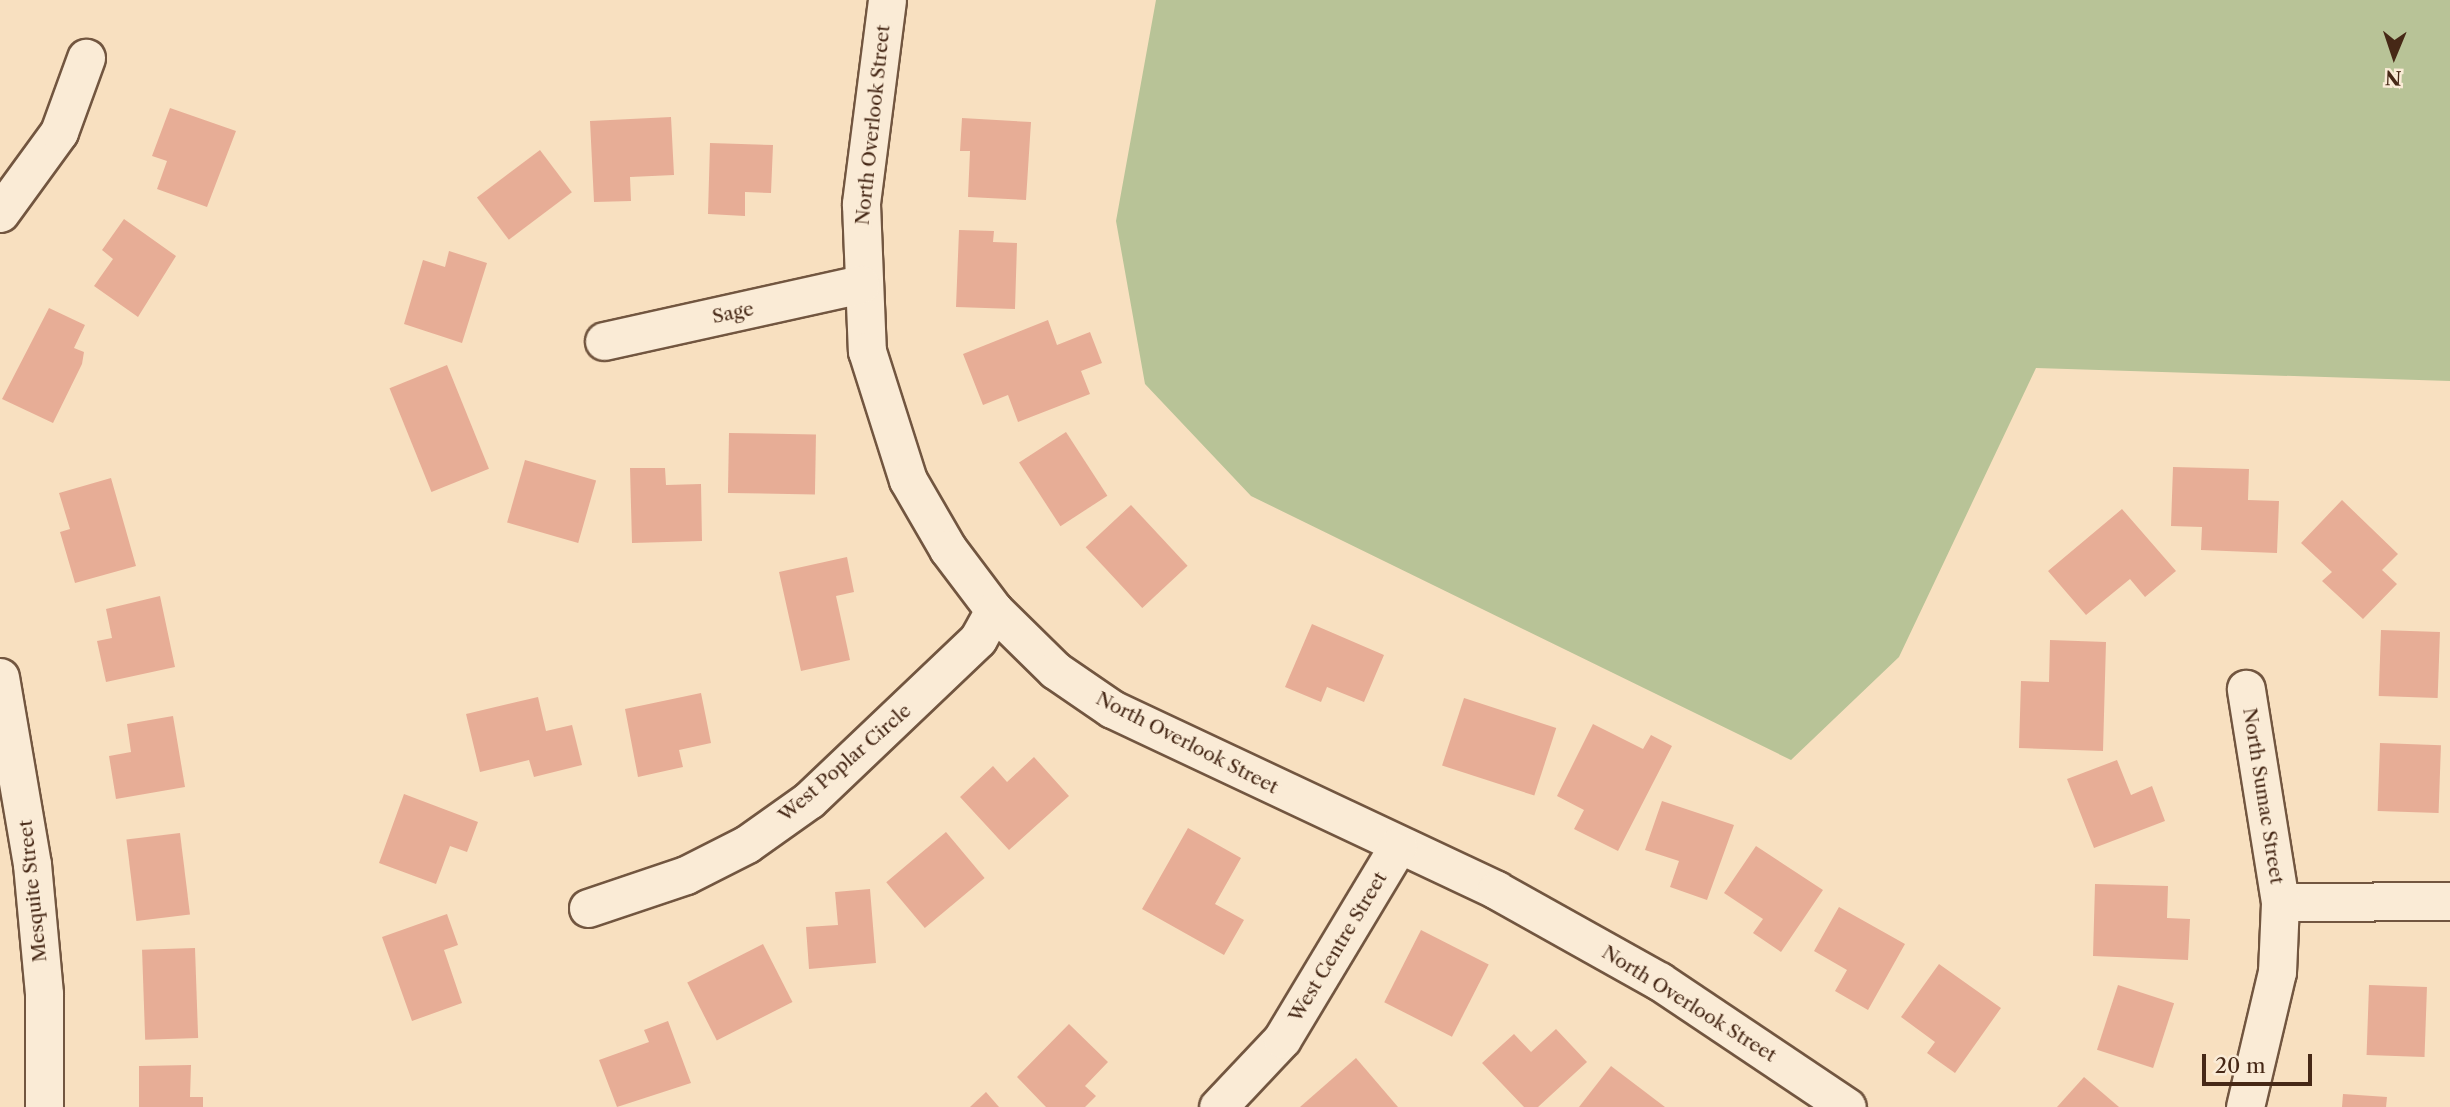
<!DOCTYPE html>
<html>
<head>
<meta charset="utf-8">
<style>
  body { margin:0 }
  #map { position:relative; width:2450px; height:1107px; overflow:hidden; background:#f8e0c0; font-family:"Libre Caslon Text",serif }
  div>[style] { position:absolute }
  .green>* { inset:0; background:#b8c397 }
  .building>* { inset:0; background:#e7ad96; transform-origin:0 0 }
  .roads { filter:drop-shadow(2px 0 #725640) drop-shadow(-2px 0 #725640) drop-shadow(0 2px #725640) drop-shadow(0 -2px #725640) }
  .street>* { height:37px; margin:-18.5px; padding:0 18.5px; transform-origin:18.5px; border-radius:18.5px; background:#faebd6 }
  span { translate:-50% -50%; white-space:nowrap; text-align:center; line-height:1.15; -webkit-text-stroke:5px #faebd6; paint-order:stroke }
  .street-label { font-size:19px; color:#462816 }
  .north { position:absolute; left:2359px; top:21px; width:70px; height:70px; -webkit-text-stroke:5px #faebd6; paint-order:stroke; rotate:182deg; font-size:19px; font-weight:700; line-height:28px; text-align:center; color:#462816 }
  .north::after { content:''; display:block; margin:auto; width:24px; height:32px; background:#462816; clip-path:polygon(50% 0,100% 100%,50% 72%,0 100%) }
  .scale { position:absolute; left:2202px; top:1054px; width:110px; height:32px; box-sizing:border-box; border:4px solid #462816; border-top:0; padding-left:9px; font-size:21px; line-height:24px; white-space:nowrap; color:#462816; -webkit-text-stroke:5px #faebd6; paint-order:stroke }
</style>
</head>
<body>
<div id="map">
  <div class="green">
    <div style="clip-path:polygon(1156px 0,2450px 0,2450px 381px,2036px 368px,1899px 657px,1791px 760px,1251px 496px,1145px 384px,1116px 221px)"></div>
  </div>
  <div class="building">
    <div style="clip-path:polygon(170px 108px,236px 131px,207px 207px,157px 189px,167px 161px,152px 156px)"></div>
    <div style="clip-path:polygon(671px 117px,674px 175px,630px 177px,631px 201px,594px 202px,590px 121px)"></div>
    <div style="clip-path:polygon(962px 118px,1031px 122px,1026px 200px,968px 197px,970px 151px,960px 151px)"></div>
    <div style="clip-path:polygon(710px 143px,773px 145px,771px 193px,745px 192px,745px 216px,708px 214px)"></div>
    <div style="left:540px;top:150px;width:53px;height:79px;rotate:53deg"></div>
    <div style="clip-path:polygon(124px 219px,176px 256px,138px 317px,94px 286px,113px 259px,102px 250px)"></div>
    <div style="clip-path:polygon(959px 230px,994px 231px,993px 242px,1017px 243px,1015px 309px,956px 307px)"></div>
    <div style="clip-path:polygon(449px 251px,487px 263px,462px 343px,404px 324px,423px 260px,445px 267px)"></div>
    <div style="clip-path:polygon(49px 308px,85px 325px,74px 348px,84px 352px,82px 364px,53px 423px,2px 399px)"></div>
    <div style="clip-path:polygon(1048px 320px,1057px 345px,1090px 332px,1102px 363px,1081px 371px,1090px 394px,1018px 422px,1008px 395px,983px 405px,963px 354px)"></div>
    <div style="left:447px;top:365px;width:112px;height:62px;rotate:68deg"></div>
    <div style="left:1066px;top:432px;width:76px;height:56px;rotate:57deg"></div>
    <div style="left:729px;top:433px;width:87px;height:60px;rotate:1deg"></div>
    <div style="left:525px;top:460px;width:74px;height:65px;rotate:16deg"></div>
    <div style="clip-path:polygon(2173px 467px,2249px 469px,2248px 500px,2279px 501px,2277px 553px,2201px 550px,2202px 527px,2171px 526px)"></div>
    <div style="clip-path:polygon(630px 468px,665px 468px,666px 485px,701px 484px,702px 541px,632px 543px)"></div>
    <div style="clip-path:polygon(111px 478px,136px 566px,75px 583px,60px 532px,70px 529px,59px 493px)"></div>
    <div style="clip-path:polygon(2342px 500px,2398px 554px,2382px 570px,2397px 584px,2363px 619px,2322px 581px,2332px 572px,2301px 543px)"></div>
    <div style="left:1131px;top:505px;width:83px;height:62px;rotate:47deg"></div>
    <div style="clip-path:polygon(2122px 509px,2176px 571px,2145px 597px,2130px 579px,2086px 615px,2048px 571px)"></div>
    <div style="clip-path:polygon(847px 557px,854px 592px,836px 596px,850px 660px,801px 671px,779px 572px)"></div>
    <div style="clip-path:polygon(160px 596px,175px 667px,106px 682px,97px 641px,112px 638px,106px 609px)"></div>
    <div style="clip-path:polygon(1312px 624px,1384px 655px,1364px 702px,1327px 687px,1321px 702px,1285px 687px)"></div>
    <div style="left:2381px;top:630px;width:59px;height:66px;rotate:2deg"></div>
    <div style="clip-path:polygon(2050px 640px,2106px 642px,2103px 751px,2019px 748px,2021px 681px,2049px 682px)"></div>
    <div style="clip-path:polygon(701px 693px,711px 743px,679px 750px,683px 767px,638px 777px,625px 709px)"></div>
    <div style="clip-path:polygon(538px 697px,546px 731px,572px 725px,582px 765px,534px 777px,529px 760px,480px 772px,466px 714px)"></div>
    <div style="left:1464px;top:698px;width:97px;height:71px;rotate:18deg"></div>
    <div style="clip-path:polygon(173px 716px,185px 787px,116px 799px,109px 756px,131px 752px,127px 724px)"></div>
    <div style="clip-path:polygon(1593px 724px,1643px 749px,1651px 735px,1672px 746px,1618px 851px,1574px 829px,1584px 810px,1557px 796px)"></div>
    <div style="left:2380px;top:743px;width:61px;height:68px;rotate:2deg"></div>
    <div style="clip-path:polygon(1034px 757px,1069px 796px,1009px 850px,960px 797px,993px 766px,1007px 782px)"></div>
    <div style="clip-path:polygon(2117px 760px,2131px 795px,2152px 786px,2165px 821px,2094px 848px,2067px 779px)"></div>
    <div style="clip-path:polygon(404px 794px,478px 822px,467px 852px,450px 846px,436px 884px,379px 863px)"></div>
    <div style="clip-path:polygon(1662px 801px,1734px 825px,1707px 900px,1670px 887px,1679px 861px,1645px 850px)"></div>
    <div style="clip-path:polygon(1188px 828px,1241px 858px,1215px 904px,1244px 920px,1224px 955px,1142px 909px)"></div>
    <div style="left:946px;top:832px;width:60px;height:78px;rotate:50deg"></div>
    <div style="left:180px;top:833px;width:82px;height:54px;rotate:83deg"></div>
    <div style="clip-path:polygon(1756px 846px,1823px 890px,1781px 952px,1753px 933px,1763px 919px,1724px 893px)"></div>
    <div style="clip-path:polygon(2095px 884px,2168px 886px,2167px 918px,2190px 919px,2188px 960px,2093px 956px)"></div>
    <div style="clip-path:polygon(870px 889px,876px 963px,809px 969px,806px 927px,838px 925px,835px 892px)"></div>
    <div style="clip-path:polygon(1839px 907px,1905px 944px,1868px 1010px,1835px 991px,1847px 970px,1814px 951px)"></div>
    <div style="clip-path:polygon(447px 914px,458px 945px,444px 950px,462px 1003px,412px 1021px,382px 937px)"></div>
    <div style="left:1421px;top:930px;width:76px;height:81px;rotate:27deg"></div>
    <div style="left:763px;top:944px;width:65px;height:85px;rotate:63deg"></div>
    <div style="left:195px;top:948px;width:90px;height:53px;rotate:88deg"></div>
    <div style="clip-path:polygon(1939px 964px,2001px 1008px,1955px 1073px,1927px 1053px,1935px 1042px,1901px 1017px)"></div>
    <div style="left:2118px;top:985px;width:59px;height:68px;rotate:18deg"></div>
    <div style="left:2369px;top:985px;width:58px;height:70px;rotate:2deg"></div>
    <div style="clip-path:polygon(668px 1021px,691px 1083px,617px 1107px,599px 1060px,649px 1042px,644px 1030px)"></div>
    <div style="clip-path:polygon(1069px 1024px,1108px 1062px,1085px 1086px,1096px 1096px,1085px 1107px,1046px 1107px,1017px 1077px)"></div>
    <div style="clip-path:polygon(1556px 1029px,1587px 1062px,1538px 1107px,1524px 1107px,1482px 1063px,1514px 1034px,1531px 1052px)"></div>
    <div style="clip-path:polygon(1356px 1058px,1398px 1107px,1300px 1107px)"></div>
    <div style="clip-path:polygon(191px 1065px,190px 1097px,203px 1097px,203px 1107px,139px 1107px,139px 1066px)"></div>
    <div style="clip-path:polygon(1611px 1066px,1665px 1107px,1579px 1107px)"></div>
    <div style="clip-path:polygon(2084px 1077px,2119px 1107px,2057px 1107px)"></div>
    <div style="clip-path:polygon(986px 1092px,999px 1107px,970px 1107px)"></div>
    <div style="clip-path:polygon(2343px 1094px,2387px 1097px,2386px 1107px,2342px 1107px)"></div>
  </div>
  <div class="roads">
    <div class="street">
      <div style="left:887px;top:0;width:206px;rotate:97.3deg"></div>
      <div style="left:861px;top:204px;width:147px;rotate:87.7deg"></div>
      <div style="left:867px;top:351px;width:135px;rotate:72.4deg"></div>
      <div style="left:908px;top:480px;width:80px;rotate:59.9deg"></div>
      <div style="left:948px;top:549px;width:76px;rotate:53deg"></div>
      <div style="left:994px;top:610px;width:86px;rotate:44.5deg"></div>
      <div style="left:1055px;top:670px;width:69px;rotate:34.4deg"></div>
      <div style="left:1112px;top:709px;width:425px;rotate:25.2deg"></div>
      <div style="left:1496px;top:890px;width:187px;rotate:29.2deg"></div>
      <div style="left:1659px;top:981px;width:226px;rotate:33.8deg"></div>
      <div style="left:0;top:213px;width:100px;rotate:-53.9deg"></div>
      <div style="left:59px;top:132px;width:79px;rotate:-70deg"></div>
      <div style="left:604px;top:341px;width:263px;rotate:-12.5deg"></div>
      <div style="left:0;top:677px;width:190px;rotate:80.3deg"></div>
      <div style="left:32px;top:864px;width:131px;rotate:84.7deg"></div>
      <div style="left:44px;top:994px;width:113px;rotate:90deg"></div>
      <div style="left:2280px;top:902px;width:170px;rotate:-0.3deg"></div>
      <div style="left:588px;top:908px;width:103px;rotate:-18.6deg"></div>
      <div style="left:686px;top:875px;width:68px;rotate:-26.9deg"></div>
      <div style="left:747px;top:844px;width:76px;rotate:-35.4deg"></div>
      <div style="left:809px;top:800px;width:233px;rotate:-43.6deg"></div>
      <div style="left:978px;top:639px;width:33px;rotate:-61deg"></div>
      <div style="left:1218px;top:1107px;width:93px;rotate:-46.7deg"></div>
      <div style="left:1282px;top:1039px;width:225px;rotate:-59deg"></div>
      <div style="left:2245px;top:1107px;width:139px;rotate:-76.7deg"></div>
      <div style="left:2277px;top:972px;width:70px;rotate:-87.5deg"></div>
      <div style="left:2280px;top:902px;width:216px;rotate:-99.1deg"></div>
    </div>
  </div>
  <div class="street-label">
    <span style="left:873px;top:125px;rotate:-84deg">North Overlook Street</span>
    <span style="left:733px;top:313px;rotate:-12deg">Sage</span>
    <span style="left:1187px;top:743px;rotate:27deg">North Overlook Street</span>
    <span style="left:845px;top:763px;rotate:-41deg">West Poplar Circle</span>
    <span style="left:2263px;top:796px;rotate:81deg">North Sumac Street</span>
    <span style="left:33px;top:891px;rotate:-96deg">Mesquite Street</span>
    <span style="left:1338px;top:947px;rotate:-59deg">West Centre Street</span>
    <span style="left:1689px;top:1004px;rotate:32deg">North Overlook Street</span>
  </div>
  <div class="north">N</div>
  <div class="scale">20 m</div>
</div>
</body>
</html>
